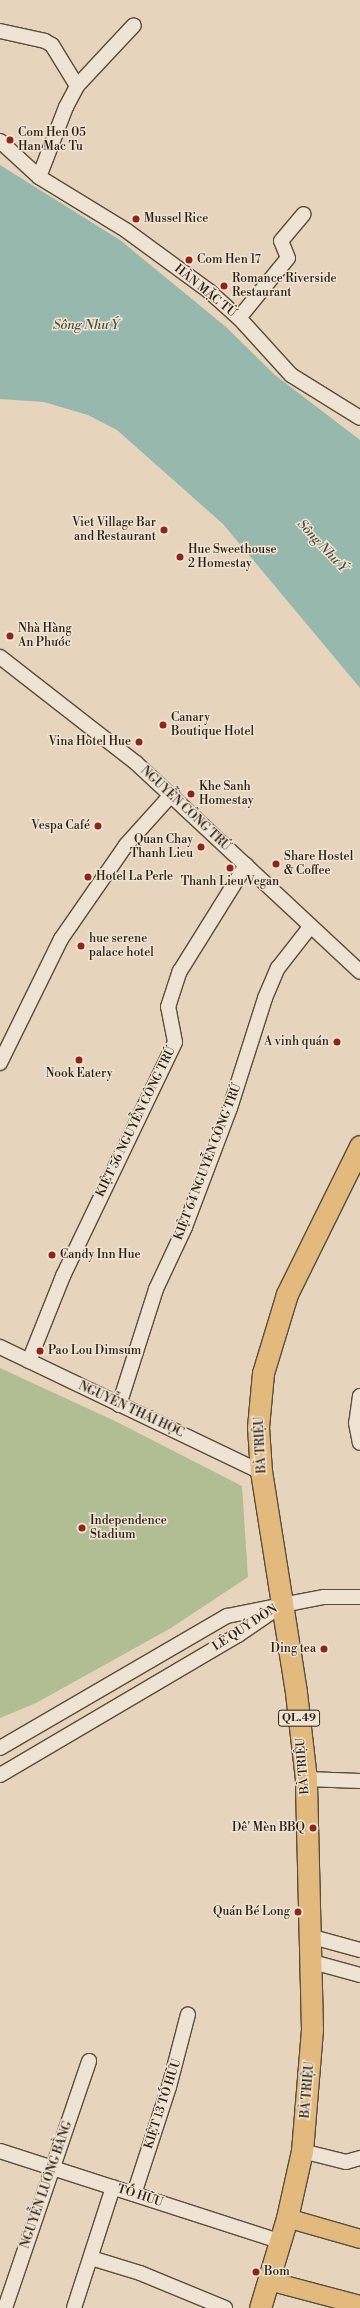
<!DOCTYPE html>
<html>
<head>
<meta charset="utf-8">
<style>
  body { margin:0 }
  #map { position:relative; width:360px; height:2308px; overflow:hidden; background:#e6d4bc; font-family:"Libre Bodoni",serif }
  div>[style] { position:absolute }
  .green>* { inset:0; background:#b1be94 }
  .water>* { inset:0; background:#97b8ad }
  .roads { filter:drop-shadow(1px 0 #5a4d3c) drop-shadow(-1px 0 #5a4d3c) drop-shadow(0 1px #5a4d3c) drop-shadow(0 -1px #5a4d3c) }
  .minor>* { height:14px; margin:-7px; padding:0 7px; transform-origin:7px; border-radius:7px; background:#efe3d3 }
  .major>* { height:18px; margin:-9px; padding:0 9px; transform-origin:9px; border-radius:9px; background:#e3ba7e }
  .highway>* { height:21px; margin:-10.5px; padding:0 10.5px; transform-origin:10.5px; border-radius:10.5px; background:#e3ba7e }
  .dots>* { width:11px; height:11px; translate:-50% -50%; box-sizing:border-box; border:2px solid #efe3d3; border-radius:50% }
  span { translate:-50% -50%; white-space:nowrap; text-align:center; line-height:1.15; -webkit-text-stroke:3px #efe3d3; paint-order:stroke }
  .shield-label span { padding:1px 3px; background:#efe3d3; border:1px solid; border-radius:3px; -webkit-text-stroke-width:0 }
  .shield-label { font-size:11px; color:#2b2012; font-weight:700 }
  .poi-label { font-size:12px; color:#2b2012 }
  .left { translate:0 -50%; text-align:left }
  .right { translate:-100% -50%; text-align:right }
  .street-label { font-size:12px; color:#2b2012 }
  .water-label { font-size:13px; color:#4b4e40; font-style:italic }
</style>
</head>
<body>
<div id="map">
  <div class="green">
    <div style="clip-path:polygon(0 1368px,115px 1421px,242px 1486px,248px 1577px,171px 1628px,36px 1703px,0 1718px)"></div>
  </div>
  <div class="water">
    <div style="clip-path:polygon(0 165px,120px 240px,226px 327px,275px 375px,360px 440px,360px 688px,223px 524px,117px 430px,88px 415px,44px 402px,0 399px)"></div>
  </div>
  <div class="roads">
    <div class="minor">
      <div style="left:0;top:31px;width:46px;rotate:12.5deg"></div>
      <div style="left:45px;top:41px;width:8px;rotate:30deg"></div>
      <div style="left:52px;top:45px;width:48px;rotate:58.6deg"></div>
      <div style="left:0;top:141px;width:53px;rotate:42.7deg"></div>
      <div style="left:39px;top:177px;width:103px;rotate:31.5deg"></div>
      <div style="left:127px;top:231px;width:102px;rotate:36.2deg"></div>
      <div style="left:209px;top:291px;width:43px;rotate:42.2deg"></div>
      <div style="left:241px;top:320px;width:74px;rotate:47.7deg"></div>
      <div style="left:291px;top:375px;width:81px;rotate:31.9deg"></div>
      <div style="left:39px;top:177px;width:75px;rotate:-68.9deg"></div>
      <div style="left:66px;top:107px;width:24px;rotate:-62deg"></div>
      <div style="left:77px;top:86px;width:83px;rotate:-46.9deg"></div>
      <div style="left:239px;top:318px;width:77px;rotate:-50.8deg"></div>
      <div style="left:288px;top:258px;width:18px;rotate:-112deg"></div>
      <div style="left:281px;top:241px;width:35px;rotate:-50deg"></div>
      <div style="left:0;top:657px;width:172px;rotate:37.9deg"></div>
      <div style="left:136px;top:763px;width:306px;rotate:43deg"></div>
      <div style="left:0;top:1063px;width:138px;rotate:-63.8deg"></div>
      <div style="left:61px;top:939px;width:114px;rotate:-55.3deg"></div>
      <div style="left:126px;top:845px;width:69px;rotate:-48deg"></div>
      <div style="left:0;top:1347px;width:289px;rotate:25.6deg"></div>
      <div style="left:29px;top:1361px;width:92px;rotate:-68.2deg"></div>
      <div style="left:63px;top:1276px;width:259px;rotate:-64.4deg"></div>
      <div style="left:175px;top:1042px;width:36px;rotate:-101deg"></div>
      <div style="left:168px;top:1007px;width:38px;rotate:-72deg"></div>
      <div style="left:180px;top:971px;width:125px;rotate:-58.1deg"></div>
      <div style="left:360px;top:1396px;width:27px;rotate:98deg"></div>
      <div style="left:356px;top:1423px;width:20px;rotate:79deg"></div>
      <div style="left:119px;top:1405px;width:122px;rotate:-72.3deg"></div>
      <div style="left:156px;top:1289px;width:68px;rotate:-64.9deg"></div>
      <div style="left:185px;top:1227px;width:127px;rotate:-69.3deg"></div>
      <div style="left:230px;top:1108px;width:115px;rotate:-72.3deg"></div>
      <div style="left:265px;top:998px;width:33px;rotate:-67deg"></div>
      <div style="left:278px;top:968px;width:52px;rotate:-52deg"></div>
      <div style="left:282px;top:1605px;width:43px;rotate:-10.8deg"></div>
      <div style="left:324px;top:1597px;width:36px"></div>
      <div style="left:0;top:1748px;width:263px;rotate:-30.2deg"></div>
      <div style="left:227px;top:1616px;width:56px;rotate:-11.3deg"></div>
      <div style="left:282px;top:1605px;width:53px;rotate:145.7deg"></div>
      <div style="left:238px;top:1635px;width:276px;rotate:149.5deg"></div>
      <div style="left:306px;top:1779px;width:54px;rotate:2.1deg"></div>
      <div style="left:309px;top:1936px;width:53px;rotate:15.4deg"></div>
      <div style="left:309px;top:1961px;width:53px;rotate:15.4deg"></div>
      <div style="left:0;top:2151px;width:295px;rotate:17.9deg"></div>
      <div style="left:302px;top:2151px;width:45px;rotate:14deg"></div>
      <div style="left:346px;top:2162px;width:15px;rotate:-16deg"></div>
      <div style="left:134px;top:2194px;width:113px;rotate:-71.9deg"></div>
      <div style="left:169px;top:2087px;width:75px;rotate:-75.4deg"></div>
      <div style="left:91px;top:2258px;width:51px;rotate:17deg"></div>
      <div style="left:140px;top:2273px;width:92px;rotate:22.4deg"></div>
      <div style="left:5px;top:2308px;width:261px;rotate:-71.2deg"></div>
      <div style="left:74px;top:2308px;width:127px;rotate:-72.1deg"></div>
    </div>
    <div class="major">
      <div style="left:287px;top:2218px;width:76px;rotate:16deg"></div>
      <div style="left:269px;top:2281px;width:94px;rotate:14.8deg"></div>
    </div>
    <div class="highway">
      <div style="left:260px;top:2308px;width:94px;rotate:-73.3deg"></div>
      <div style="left:287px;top:2218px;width:69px;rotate:-77.4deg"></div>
      <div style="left:302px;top:2151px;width:122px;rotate:-85.3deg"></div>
      <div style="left:312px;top:2029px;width:250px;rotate:-91.4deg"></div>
      <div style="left:306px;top:1779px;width:88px;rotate:-96.6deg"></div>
      <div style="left:296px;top:1692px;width:223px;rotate:-99deg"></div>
      <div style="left:261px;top:1472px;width:45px;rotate:-93.8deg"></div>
      <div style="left:258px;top:1427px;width:54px;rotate:-84.7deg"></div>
      <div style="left:263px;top:1373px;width:83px;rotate:-73.1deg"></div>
      <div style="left:287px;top:1294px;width:165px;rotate:-63.7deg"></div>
    </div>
  </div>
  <div class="dots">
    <div style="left:10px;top:140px;background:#8f2418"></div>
    <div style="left:136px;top:219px;background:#8f2418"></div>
    <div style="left:189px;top:260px;background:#8f2418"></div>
    <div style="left:224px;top:286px;background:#8f2418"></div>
    <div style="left:164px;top:530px;background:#8f2418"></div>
    <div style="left:180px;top:557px;background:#8f2418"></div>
    <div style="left:10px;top:636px;background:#8f2418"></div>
    <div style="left:163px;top:725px;background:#8f2418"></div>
    <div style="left:139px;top:742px;background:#8f2418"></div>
    <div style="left:191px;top:794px;background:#8f2418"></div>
    <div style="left:98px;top:826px;background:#8f2418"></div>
    <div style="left:201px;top:847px;background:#8f2418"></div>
    <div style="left:276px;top:864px;background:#8f2418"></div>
    <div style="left:230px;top:868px;background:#8f2418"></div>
    <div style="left:88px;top:877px;background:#8f2418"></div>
    <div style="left:81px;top:946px;background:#8f2418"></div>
    <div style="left:337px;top:1042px;background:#8f2418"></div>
    <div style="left:79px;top:1060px;background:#8f2418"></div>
    <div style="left:52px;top:1255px;background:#8f2418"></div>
    <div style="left:40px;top:1351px;background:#8f2418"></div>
    <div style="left:82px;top:1528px;background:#8f2418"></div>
    <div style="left:324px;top:1649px;background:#8f2418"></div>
    <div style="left:313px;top:1828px;background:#8f2418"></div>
    <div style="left:298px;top:1912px;background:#8f2418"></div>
    <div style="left:256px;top:2272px;background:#8f2418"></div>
  </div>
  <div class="shield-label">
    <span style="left:299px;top:1718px">QL.49</span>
  </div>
  <div class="poi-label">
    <span class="left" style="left:18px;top:140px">Com Hen 05<br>Han Mac Tu</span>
    <span class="left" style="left:144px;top:219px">Mussel Rice</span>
    <span class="left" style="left:197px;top:260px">Com Hen 17</span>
    <span class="left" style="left:232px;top:286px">Romance Riverside<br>Restaurant</span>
    <span class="right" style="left:156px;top:530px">Viet Village Bar<br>and Restaurant</span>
    <span class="left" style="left:188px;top:557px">Hue Sweethouse<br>2 Homestay</span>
    <span class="left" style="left:18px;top:636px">Nhà Hàng<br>An Phước</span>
    <span class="left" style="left:171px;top:725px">Canary<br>Boutique Hotel</span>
    <span class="right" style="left:131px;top:742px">Vina Hotel Hue</span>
    <span class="left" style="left:199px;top:794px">Khe Sanh<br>Homestay</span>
    <span class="right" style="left:90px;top:826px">Vespa Café</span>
    <span class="right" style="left:193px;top:847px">Quan Chay<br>Thanh Lieu</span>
    <span class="left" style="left:284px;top:864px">Share Hostel<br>&amp; Coffee</span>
    <span class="left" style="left:96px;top:877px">Hotel La Perle</span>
    <span style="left:230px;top:882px">Thanh Lieu Vegan</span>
    <span class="left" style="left:89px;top:946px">hue serene<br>palace hotel</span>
    <span class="right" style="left:329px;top:1042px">A vinh quán</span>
    <span style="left:79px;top:1074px">Nook Eatery</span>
    <span class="left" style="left:60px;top:1255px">Candy Inn Hue</span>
    <span class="left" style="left:48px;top:1351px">Pao Lou Dimsum</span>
    <span class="left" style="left:90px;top:1528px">Independence<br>Stadium</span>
    <span class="right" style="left:316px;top:1649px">Ding tea</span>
    <span class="right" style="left:305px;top:1828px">Dê' Mèn BBQ</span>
    <span class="right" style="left:290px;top:1912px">Quán Bé Long</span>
    <span class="left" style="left:264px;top:2272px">Bom</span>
  </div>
  <div class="street-label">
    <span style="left:205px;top:291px;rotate:39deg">HÀN MẶC TỬ</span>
    <span style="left:185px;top:809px;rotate:43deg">NGUYỄN CÔNG TRỨ</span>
    <span style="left:136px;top:1122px;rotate:-64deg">KIỆT 56 NGUYỄN CÔNG TRỨ</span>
    <span style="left:208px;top:1162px;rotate:-69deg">KIỆT 64 NGUYỄN CÔNG TRỨ</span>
    <span style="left:131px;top:1410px;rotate:25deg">NGUYỄN THÁI HỌC</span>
    <span style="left:261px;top:1445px;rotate:-93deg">BÀ TRIỆU</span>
    <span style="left:245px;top:1628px;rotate:-33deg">LÊ QUÝ ĐÔN</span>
    <span style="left:303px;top:1766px;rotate:-95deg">BÀ TRIỆU</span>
    <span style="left:308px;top:2090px;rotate:-85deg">BÀ TRIỆU</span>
    <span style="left:163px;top:2104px;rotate:-72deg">KIỆT 13 TỐ HỮU</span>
    <span style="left:47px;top:2185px;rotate:-71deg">NGUYỄN LƯƠNG BẰNG</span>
    <span style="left:140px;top:2196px;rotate:18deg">TỐ HỮU</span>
  </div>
  <div class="water-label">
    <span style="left:86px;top:325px">Sông Như Ý</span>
    <span style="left:322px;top:546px;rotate:47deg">Sông Như Ý</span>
  </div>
</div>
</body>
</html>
